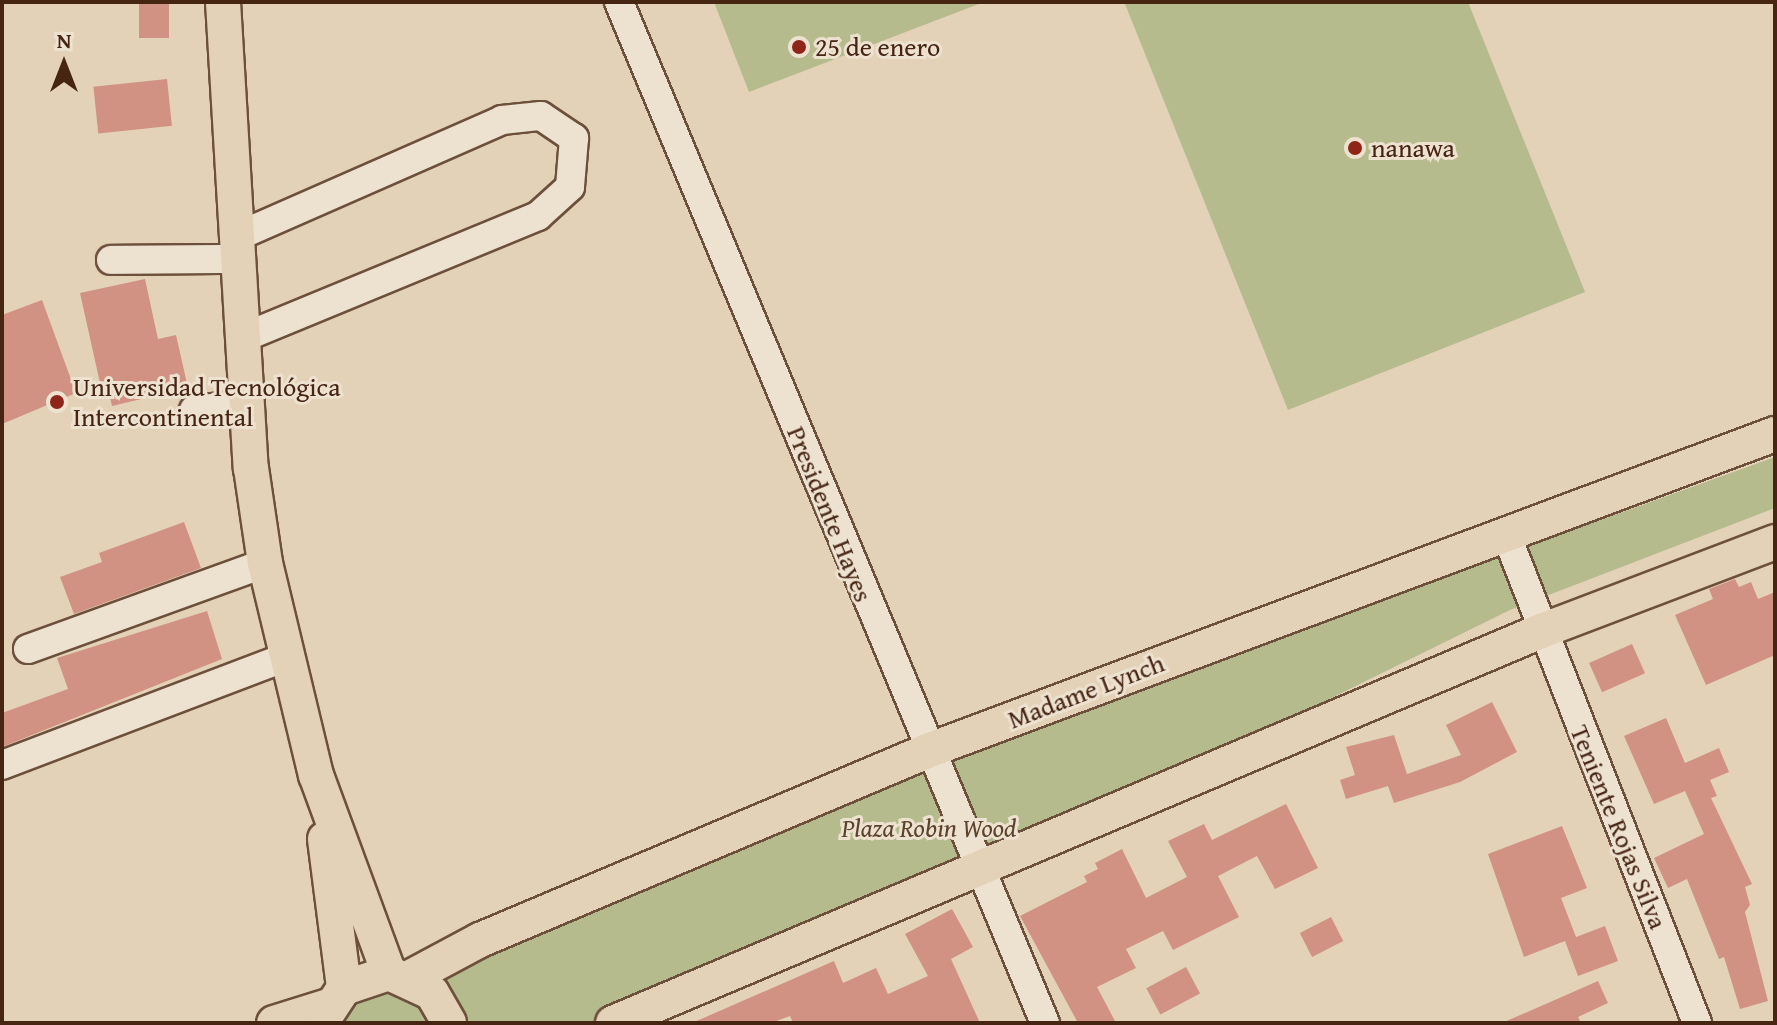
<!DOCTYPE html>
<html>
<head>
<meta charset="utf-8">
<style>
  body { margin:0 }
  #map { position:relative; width:1777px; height:1025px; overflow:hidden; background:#e3d2b7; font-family:"Gentium Book Plus",serif }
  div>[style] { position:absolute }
  .green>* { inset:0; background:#b6bb8d }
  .building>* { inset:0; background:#d19283; transform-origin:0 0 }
  .roads { filter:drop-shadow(2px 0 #6d503c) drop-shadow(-2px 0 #6d503c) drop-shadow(0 2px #6d503c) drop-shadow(0 -2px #6d503c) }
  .minor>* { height:28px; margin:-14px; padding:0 14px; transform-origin:14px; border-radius:14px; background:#ede2d0 }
  .major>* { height:34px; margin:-17px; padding:0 17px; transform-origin:17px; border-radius:17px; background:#e3d2b7 }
  .dots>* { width:22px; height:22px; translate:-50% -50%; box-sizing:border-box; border:4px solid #ede2d0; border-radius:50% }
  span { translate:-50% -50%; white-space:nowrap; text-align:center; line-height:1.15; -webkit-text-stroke:6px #ede2d0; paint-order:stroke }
  .poi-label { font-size:26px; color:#462513 }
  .left { translate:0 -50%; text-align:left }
  .street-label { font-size:26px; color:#462513 }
  .park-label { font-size:26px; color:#5c432b; font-style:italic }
  .frame { position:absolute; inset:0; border:4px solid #462513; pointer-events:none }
  .north { position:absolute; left:24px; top:24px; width:80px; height:80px; -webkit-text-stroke:6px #ede2d0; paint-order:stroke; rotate:0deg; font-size:22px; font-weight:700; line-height:32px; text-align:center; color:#462513 }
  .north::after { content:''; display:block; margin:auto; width:28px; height:36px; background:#462513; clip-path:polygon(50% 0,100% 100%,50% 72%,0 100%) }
</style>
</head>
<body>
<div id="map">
  <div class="green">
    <div style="clip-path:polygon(714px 2px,984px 2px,749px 92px)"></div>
    <div style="clip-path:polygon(1468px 2px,1585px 292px,1288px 410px,1125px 4px)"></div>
    <div style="clip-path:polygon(1775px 457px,1775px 508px,1510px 610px,964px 879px,636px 1023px,458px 1023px,432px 982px,915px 768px)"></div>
    <div style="clip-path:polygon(380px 990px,398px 991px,426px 1008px,433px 1023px,340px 1023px,349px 1006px)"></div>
  </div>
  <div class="building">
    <div style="left:139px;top:2px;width:30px;height:36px"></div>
    <div style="left:167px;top:79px;width:47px;height:74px;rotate:84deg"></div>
    <div style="clip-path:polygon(145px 279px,158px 339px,176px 335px,188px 388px,112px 406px,106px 380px,100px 383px,80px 293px)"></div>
    <div style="clip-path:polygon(42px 300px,76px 393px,2px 424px,2px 315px)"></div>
    <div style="clip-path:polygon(184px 522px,201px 568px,74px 614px,60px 577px,102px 562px,99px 553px)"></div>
    <div style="clip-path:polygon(1735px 579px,1739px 587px,1751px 582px,1758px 599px,1775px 592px,1775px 655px,1706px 685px,1675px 615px,1713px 599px,1709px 589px)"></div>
    <div style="clip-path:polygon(207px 611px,222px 659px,2px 747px,2px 713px,68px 689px,57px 658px)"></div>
    <div style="left:1632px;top:644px;width:32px;height:47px;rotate:66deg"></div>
    <div style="clip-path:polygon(1492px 702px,1517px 752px,1460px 782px,1394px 803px,1388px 786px,1346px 799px,1340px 780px,1355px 775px,1346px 747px,1394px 735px,1407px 774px,1461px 755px,1446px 725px)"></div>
    <div style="clip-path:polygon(1666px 718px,1685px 763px,1719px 748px,1729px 772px,1710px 780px,1717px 796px,1711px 798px,1752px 884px,1745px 887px,1750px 905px,1745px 912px,1768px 1001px,1740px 1009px,1724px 957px,1719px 959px,1687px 879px,1668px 888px,1654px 858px,1704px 834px,1685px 791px,1654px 804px,1624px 736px)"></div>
    <div style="clip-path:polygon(1286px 804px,1318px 868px,1275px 889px,1257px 856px,1218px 876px,1239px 917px,1173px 950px,1163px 931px,1126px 949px,1136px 968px,1097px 987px,1116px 1023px,1078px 1023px,1020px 916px,1087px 882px,1084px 876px,1098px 869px,1095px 863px,1122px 849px,1146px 898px,1187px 877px,1168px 841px,1204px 824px,1212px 840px)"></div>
    <div style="clip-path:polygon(1562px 826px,1587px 888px,1561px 898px,1576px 937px,1605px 926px,1618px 961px,1578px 976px,1565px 941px,1524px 957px,1488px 854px)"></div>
    <div style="clip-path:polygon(952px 909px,973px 947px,951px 959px,980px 1023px,793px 1023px,790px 1016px,771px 1023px,692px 1023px,834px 961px,843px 983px,876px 968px,888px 994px,928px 976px,905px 934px)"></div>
    <div style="left:1331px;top:917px;width:27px;height:35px;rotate:63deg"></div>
    <div style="left:1186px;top:967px;width:30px;height:45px;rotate:62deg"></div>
    <div style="clip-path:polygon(1598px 981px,1608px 1003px,1578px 1017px,1581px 1023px,1502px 1023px)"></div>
  </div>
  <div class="roads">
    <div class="minor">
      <div style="left:619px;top:2px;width:1106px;rotate:67.35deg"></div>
      <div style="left:236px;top:237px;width:291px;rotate:-23.7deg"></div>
      <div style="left:502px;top:120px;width:39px;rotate:-6deg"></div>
      <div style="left:541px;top:116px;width:40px;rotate:34deg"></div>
      <div style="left:574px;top:138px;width:49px;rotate:94.7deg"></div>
      <div style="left:570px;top:187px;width:43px;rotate:137.8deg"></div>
      <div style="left:538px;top:216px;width:320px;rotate:157.6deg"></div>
      <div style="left:111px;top:260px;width:126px;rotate:-0.5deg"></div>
      <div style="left:194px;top:410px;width:53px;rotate:-6.5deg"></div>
      <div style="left:1506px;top:534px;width:525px;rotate:68.66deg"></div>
      <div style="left:28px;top:649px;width:252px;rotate:-19.9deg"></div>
      <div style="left:2px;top:765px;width:302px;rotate:-20.8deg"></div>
    </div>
    <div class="major">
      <div style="left:223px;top:2px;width:467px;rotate:86.6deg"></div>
      <div style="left:251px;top:468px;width:96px;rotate:81.6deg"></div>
      <div style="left:265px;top:563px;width:218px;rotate:76.5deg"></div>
      <div style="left:316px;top:775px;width:211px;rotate:69.8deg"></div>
      <div style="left:325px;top:839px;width:150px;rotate:82.7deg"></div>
      <div style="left:409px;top:978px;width:81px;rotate:-28.2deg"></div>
      <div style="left:480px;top:940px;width:485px;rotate:-22.9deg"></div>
      <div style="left:927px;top:751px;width:905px;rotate:-20.5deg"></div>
      <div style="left:274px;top:1023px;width:57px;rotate:-17.5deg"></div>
      <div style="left:321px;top:1023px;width:42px;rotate:-56.7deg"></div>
      <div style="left:344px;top:988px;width:47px;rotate:-18.4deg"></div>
      <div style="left:389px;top:973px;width:47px;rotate:24.9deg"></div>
      <div style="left:432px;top:993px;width:34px;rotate:60deg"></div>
      <div style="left:613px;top:1023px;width:1007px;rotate:-22.9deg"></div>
      <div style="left:1541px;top:631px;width:250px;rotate:-20.8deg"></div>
    </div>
  </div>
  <div class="dots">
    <div style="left:799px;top:47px;background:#8f2418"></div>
    <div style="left:1355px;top:148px;background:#8f2418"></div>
    <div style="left:57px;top:402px;background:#8f2418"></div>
  </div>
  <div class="poi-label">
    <span class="left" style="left:815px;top:47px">25 de enero</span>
    <span class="left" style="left:1371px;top:148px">nanawa</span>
    <span class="left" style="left:73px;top:402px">Universidad Tecnológica<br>Intercontinental</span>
  </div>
  <div class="street-label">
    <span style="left:830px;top:514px;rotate:68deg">Presidente Hayes</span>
    <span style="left:1086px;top:691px;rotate:-21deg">Madame Lynch</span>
    <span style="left:1619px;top:827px;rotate:68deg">Teniente Rojas Silva</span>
  </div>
  <div class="park-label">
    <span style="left:929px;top:828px">Plaza Robin Wood</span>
  </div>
  <div class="frame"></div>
  <div class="north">N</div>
</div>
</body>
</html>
